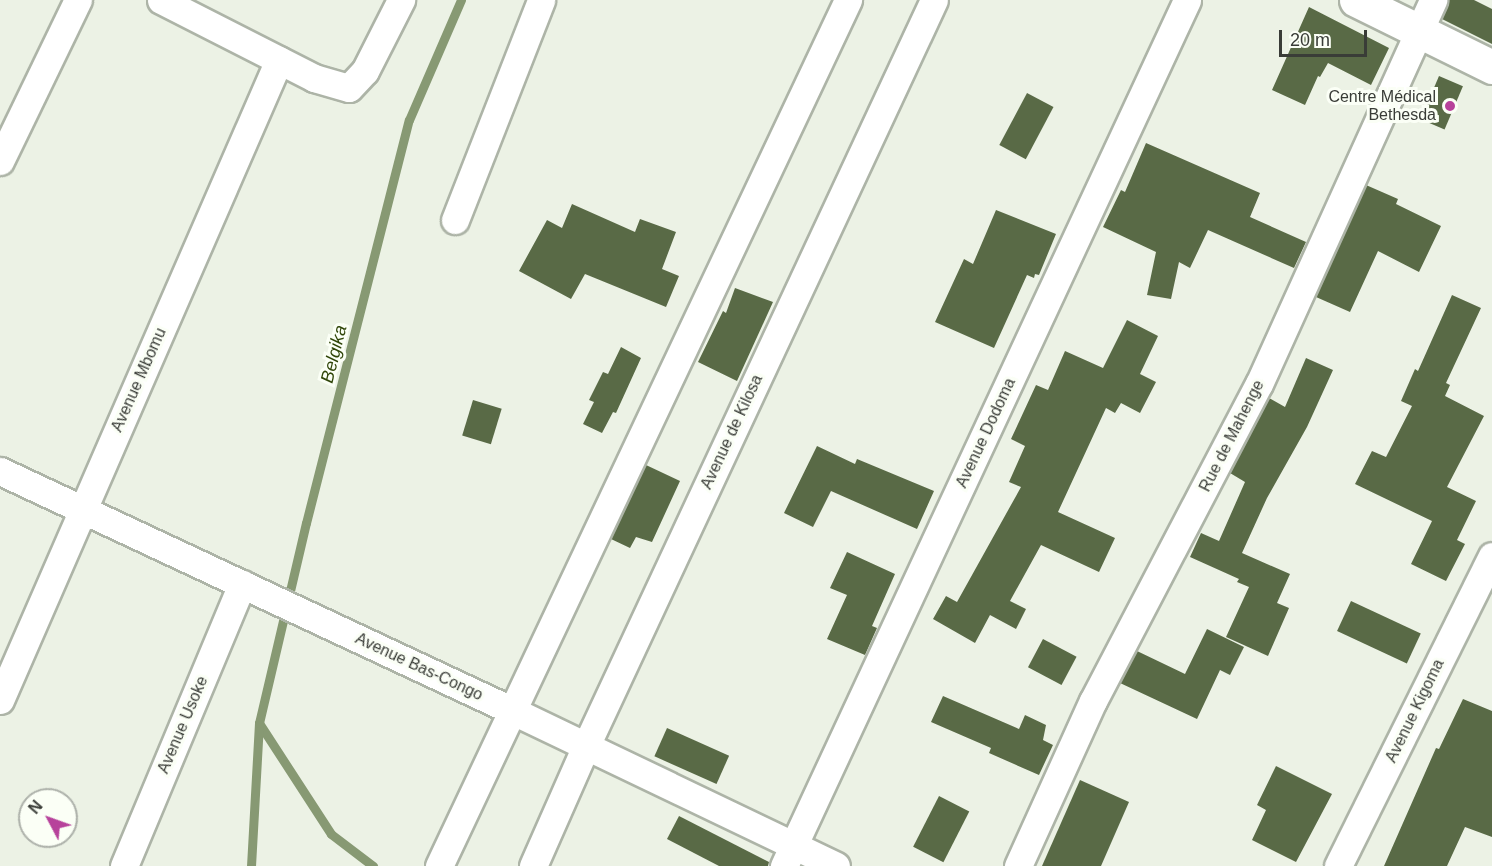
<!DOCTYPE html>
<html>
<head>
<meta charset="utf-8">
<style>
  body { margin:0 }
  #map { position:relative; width:1492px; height:866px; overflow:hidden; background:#ecf2e5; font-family:Helvetica,sans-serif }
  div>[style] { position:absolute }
  .stream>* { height:9px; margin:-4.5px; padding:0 4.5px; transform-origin:4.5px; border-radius:4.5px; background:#879973 }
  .building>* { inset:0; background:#596a46; transform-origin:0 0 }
  .roads { filter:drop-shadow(2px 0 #adb4a7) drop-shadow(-2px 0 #adb4a7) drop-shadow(0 2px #adb4a7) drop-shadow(0 -2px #adb4a7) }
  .street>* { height:27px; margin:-13.5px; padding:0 13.5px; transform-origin:13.5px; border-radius:13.5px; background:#fff }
  .secondary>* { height:33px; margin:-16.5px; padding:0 16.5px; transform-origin:16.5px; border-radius:16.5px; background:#fff }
  .dots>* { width:16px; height:16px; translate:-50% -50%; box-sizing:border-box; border:3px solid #fbfff6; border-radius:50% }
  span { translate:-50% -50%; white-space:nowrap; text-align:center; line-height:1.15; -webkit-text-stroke:6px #fbfff6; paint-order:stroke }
  .poi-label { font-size:16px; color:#393c37 }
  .right { translate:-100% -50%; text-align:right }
  .street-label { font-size:16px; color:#393c37 }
  .water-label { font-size:18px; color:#2f4508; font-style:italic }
  .north { position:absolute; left:18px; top:788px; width:60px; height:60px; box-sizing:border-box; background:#fbfff6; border:2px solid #adb1aa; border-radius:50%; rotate:311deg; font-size:16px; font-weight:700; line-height:24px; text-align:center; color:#393c37 }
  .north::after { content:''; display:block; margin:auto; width:21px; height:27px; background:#b7429b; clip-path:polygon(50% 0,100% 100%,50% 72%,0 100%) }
  .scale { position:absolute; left:1279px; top:30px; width:88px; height:27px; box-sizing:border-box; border:3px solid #393c37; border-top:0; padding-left:8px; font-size:18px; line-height:21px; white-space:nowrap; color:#393c37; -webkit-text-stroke:4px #fbfff6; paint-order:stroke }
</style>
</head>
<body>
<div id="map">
  <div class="stream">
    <div style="left:259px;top:723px;width:132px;rotate:57deg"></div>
    <div style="left:331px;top:834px;width:53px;rotate:37.3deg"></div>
    <div style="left:251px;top:866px;width:143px;rotate:-86.8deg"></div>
    <div style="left:259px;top:723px;width:205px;rotate:-76.8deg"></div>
    <div style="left:306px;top:523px;width:416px;rotate:-75.7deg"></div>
    <div style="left:409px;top:120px;width:131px;rotate:-66.6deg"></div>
  </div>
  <div class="building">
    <div style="clip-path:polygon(1448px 0,1474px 0,1492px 9px,1492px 44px,1442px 19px)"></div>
    <div style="clip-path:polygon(1309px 7px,1389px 48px,1371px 85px,1328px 63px,1320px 77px,1318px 76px,1305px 105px,1272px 90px)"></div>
    <div style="left:1439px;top:76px;width:26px;height:47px;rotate:23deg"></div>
    <div style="left:1027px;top:93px;width:30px;height:59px;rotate:28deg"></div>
    <div style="clip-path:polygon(1146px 143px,1260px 193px,1250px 217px,1306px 242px,1294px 268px,1208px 230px,1190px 268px,1179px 262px,1171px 299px,1147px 295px,1156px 252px,1103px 227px,1121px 190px,1125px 192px)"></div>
    <div style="clip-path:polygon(1366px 185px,1398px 199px,1396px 204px,1441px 226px,1419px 272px,1378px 251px,1350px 312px,1316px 297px)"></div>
    <div style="clip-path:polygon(572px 204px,635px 232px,640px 219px,676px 232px,662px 269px,679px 276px,666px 307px,585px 274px,571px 299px,519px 271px,547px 220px,562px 228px)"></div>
    <div style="clip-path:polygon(996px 210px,1056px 234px,1039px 275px,1035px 274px,1034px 278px,1027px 275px,994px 348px,935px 322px,964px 259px,973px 264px)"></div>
    <div style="clip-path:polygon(735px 288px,773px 302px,737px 381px,698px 362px,723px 311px,726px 313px)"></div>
    <div style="clip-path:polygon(1452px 295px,1481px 308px,1446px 383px,1450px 385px,1445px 396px,1484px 416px,1447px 487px,1476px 501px,1457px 540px,1465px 544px,1446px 581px,1411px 564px,1432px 521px,1355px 484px,1372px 451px,1386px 457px,1412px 406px,1401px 401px,1415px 369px,1418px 371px)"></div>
    <div style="clip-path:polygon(1127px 320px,1158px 336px,1140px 374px,1156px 382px,1140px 413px,1121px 403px,1115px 413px,1106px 408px,1058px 512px,1115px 538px,1099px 572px,1041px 545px,1010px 601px,1026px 609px,1016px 629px,990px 615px,975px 643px,933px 619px,946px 596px,957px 602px,1021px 487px,1009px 482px,1025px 446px,1011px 439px,1036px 385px,1048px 390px,1065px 351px,1103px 368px)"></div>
    <div style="clip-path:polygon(621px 347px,641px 358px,616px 413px,613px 412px,602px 433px,583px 424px,594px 402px,589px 400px,603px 372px,608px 374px)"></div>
    <div style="clip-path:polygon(1306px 358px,1333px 370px,1307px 427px,1267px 498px,1242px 553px,1290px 574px,1277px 603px,1289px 608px,1268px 656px,1226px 637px,1249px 587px,1237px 582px,1239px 579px,1190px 557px,1201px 533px,1219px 541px,1245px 482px,1230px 473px,1269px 398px,1285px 407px)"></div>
    <div style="left:473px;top:400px;width:30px;height:37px;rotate:17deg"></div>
    <div style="clip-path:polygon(817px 446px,855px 464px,857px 459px,934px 491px,917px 529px,831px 491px,813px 527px,784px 513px)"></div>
    <div style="clip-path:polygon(646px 465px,680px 481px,652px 542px,636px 537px,630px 548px,611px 539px)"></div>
    <div style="clip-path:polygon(847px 552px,895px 574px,872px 626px,877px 628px,865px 655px,827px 639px,847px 595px,830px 588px)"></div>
    <div style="left:1351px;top:601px;width:77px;height:33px;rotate:25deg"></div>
    <div style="clip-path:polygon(1207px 629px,1244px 647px,1230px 675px,1220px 670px,1197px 719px,1120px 683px,1137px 651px,1185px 674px)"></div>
    <div style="left:1043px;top:639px;width:38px;height:32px;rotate:28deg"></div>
    <div style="clip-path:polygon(943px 696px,1019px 729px,1025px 715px,1046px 725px,1043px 740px,1053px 745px,1039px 775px,989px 753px,991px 748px,931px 722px)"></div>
    <div style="clip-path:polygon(1463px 699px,1492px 711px,1492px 837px,1465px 827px,1447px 866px,1384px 866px,1436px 748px,1439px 749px)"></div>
    <div style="left:667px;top:728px;width:68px;height:31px;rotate:24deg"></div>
    <div style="clip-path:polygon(1276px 766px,1332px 794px,1296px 862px,1252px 840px,1266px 810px,1257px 805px)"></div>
    <div style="clip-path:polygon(1080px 780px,1129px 802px,1101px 866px,1042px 866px)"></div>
    <div style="left:939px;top:796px;width:34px;height:57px;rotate:27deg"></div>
    <div style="clip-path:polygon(679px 816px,769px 862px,768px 866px,719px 866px,667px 839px)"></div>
  </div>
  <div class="roads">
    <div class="street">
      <div style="left:161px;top:0;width:172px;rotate:27deg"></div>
      <div style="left:314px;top:78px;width:36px;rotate:16deg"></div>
      <div style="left:349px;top:88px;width:23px;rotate:-47deg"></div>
      <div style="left:365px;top:71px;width:80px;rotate:-63.1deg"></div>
      <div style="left:0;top:161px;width:179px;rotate:-64.2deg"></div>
      <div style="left:455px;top:220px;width:236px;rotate:-68.6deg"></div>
      <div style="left:0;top:471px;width:566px;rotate:25.07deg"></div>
      <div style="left:513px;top:711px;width:358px;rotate:25.6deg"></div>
      <div style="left:0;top:700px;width:698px;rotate:-66.45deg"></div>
      <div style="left:124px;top:866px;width:306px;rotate:-67.3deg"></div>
      <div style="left:439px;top:866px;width:958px;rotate:-64.72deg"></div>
      <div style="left:533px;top:866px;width:129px;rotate:-66.2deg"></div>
      <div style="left:585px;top:748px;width:825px;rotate:-64.99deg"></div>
      <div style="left:784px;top:866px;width:955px;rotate:-65.04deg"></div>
      <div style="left:1018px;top:866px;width:181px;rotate:-65.6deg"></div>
      <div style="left:1093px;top:701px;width:358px;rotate:-62.4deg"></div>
      <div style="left:1259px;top:384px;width:422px;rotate:-65.6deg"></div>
      <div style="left:1338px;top:866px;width:346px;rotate:-63.6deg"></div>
    </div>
    <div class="secondary">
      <div style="left:1356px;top:0;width:152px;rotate:26.2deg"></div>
    </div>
  </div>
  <div class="dots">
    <div style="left:1450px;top:106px;background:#b7429b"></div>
  </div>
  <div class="poi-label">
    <span class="right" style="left:1436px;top:106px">Centre Médical<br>Bethesda</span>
  </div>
  <div class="street-label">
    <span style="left:139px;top:380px;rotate:-66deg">Avenue Mbomu</span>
    <span style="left:732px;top:432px;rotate:-65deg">Avenue de Kilosa</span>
    <span style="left:986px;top:433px;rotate:-65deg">Avenue Dodoma</span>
    <span style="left:1232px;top:436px;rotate:-63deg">Rue de Mahenge</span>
    <span style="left:419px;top:667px;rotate:25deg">Avenue Bas-Congo</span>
    <span style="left:1415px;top:711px;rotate:-64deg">Avenue Kigoma</span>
    <span style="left:183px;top:725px;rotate:-67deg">Avenue Usoke</span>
  </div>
  <div class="water-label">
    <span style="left:334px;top:354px;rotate:-76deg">Belgika</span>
  </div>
  <div class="north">N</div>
  <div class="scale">20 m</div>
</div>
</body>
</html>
